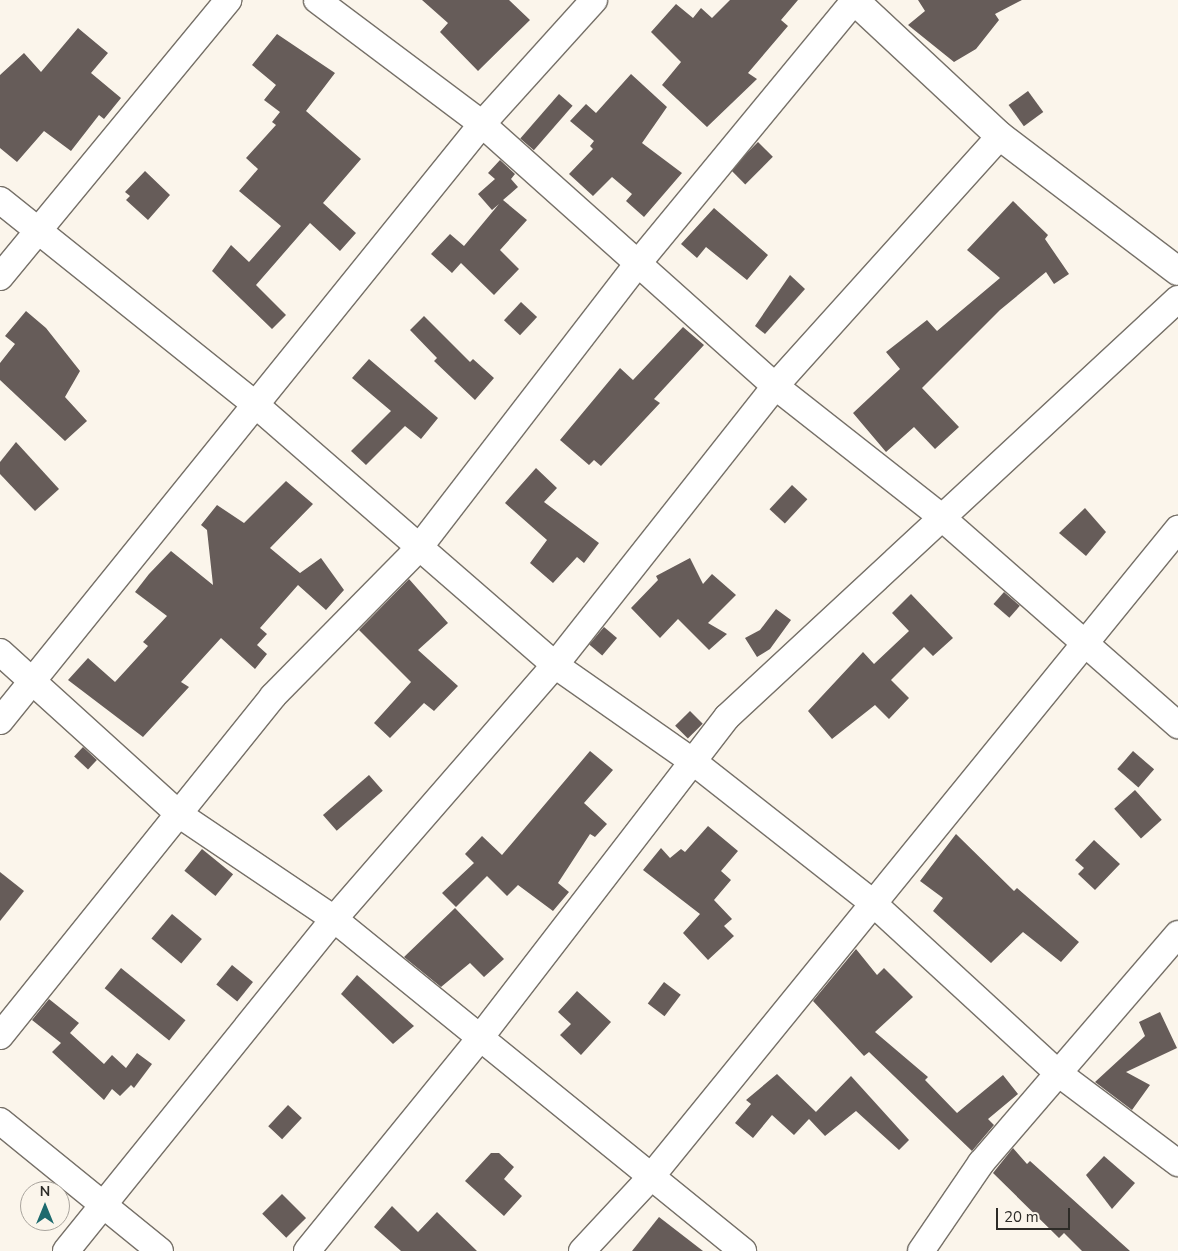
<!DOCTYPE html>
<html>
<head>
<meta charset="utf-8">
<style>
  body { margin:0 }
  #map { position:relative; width:1178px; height:1251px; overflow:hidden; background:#fbf5eb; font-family:"Nunito Sans",sans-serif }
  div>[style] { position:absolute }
  .building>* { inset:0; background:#665c59; transform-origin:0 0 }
  .roads { filter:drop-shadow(1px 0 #767068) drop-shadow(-1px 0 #767068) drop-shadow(0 1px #767068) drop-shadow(0 -1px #767068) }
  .minor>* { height:26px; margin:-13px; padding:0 13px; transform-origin:13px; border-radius:13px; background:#fff }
  .tertiary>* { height:28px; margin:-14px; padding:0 14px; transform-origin:14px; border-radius:14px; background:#fff }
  span { translate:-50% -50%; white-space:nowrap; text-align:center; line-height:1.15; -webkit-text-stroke:5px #fbf5eb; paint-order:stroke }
  .north { position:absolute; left:20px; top:1181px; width:50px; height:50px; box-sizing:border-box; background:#fbf5eb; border:1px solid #a9a49d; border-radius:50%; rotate:0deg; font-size:14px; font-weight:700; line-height:20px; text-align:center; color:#2d2b27 }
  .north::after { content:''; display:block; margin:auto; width:18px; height:22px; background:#1d6a6e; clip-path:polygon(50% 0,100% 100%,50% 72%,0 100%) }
  .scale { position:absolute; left:996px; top:1208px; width:74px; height:22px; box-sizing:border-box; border:2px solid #2d2b27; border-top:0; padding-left:6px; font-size:15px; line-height:18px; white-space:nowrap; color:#2d2b27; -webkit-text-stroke:4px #fbf5eb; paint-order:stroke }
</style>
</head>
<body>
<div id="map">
  <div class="building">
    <div style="clip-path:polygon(422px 0,509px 0,530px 20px,478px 71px,440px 32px,448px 23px)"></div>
    <div style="clip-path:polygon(730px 0,798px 0,781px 20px,788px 26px,748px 73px,757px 79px,707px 127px,662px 85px,681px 62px,651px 32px,676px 4px,693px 18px,701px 8px,712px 18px)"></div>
    <div style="clip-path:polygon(918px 0,1022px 0,995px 14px,999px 20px,976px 49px,954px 62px,908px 25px,925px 11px)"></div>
    <div style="clip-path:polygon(78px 28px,108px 53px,91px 73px,121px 98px,104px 119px,99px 115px,71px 151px,44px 131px,17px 162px,0 148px,0 75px,24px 53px,41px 72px)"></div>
    <div style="clip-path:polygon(277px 34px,335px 73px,306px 111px,361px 159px,323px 203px,356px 233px,340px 251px,310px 223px,256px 285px,286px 315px,272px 329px,212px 271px,231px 245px,249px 262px,281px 226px,239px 191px,258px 169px,246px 158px,276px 125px,272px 122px,280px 112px,264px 100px,276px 85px,252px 65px)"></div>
    <div style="clip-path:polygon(631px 74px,667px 107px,642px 143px,682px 173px,644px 217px,626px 201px,632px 194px,612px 177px,593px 196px,569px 174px,593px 149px,590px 146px,594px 141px,570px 121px,586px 104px,596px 113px)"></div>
    <div style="left:1028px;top:91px;width:26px;height:24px;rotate:54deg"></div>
    <div style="left:559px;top:94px;width:18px;height:59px;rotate:41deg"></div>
    <div style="left:758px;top:142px;width:21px;height:39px;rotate:45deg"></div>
    <div style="clip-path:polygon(500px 160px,515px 174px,511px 179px,518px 187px,503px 200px,527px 220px,500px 250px,519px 269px,494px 295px,461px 263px,452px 273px,431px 254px,450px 234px,464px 246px,499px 204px,492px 210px,478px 194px,495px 179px,488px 173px)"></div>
    <div style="clip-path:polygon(145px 171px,170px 195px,148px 220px,126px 200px,130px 196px,125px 192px)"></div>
    <div style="clip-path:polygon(1013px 201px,1048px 235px,1045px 239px,1069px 274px,1054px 284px,1046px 272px,1000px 310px,922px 388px,959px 427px,935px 449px,914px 427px,886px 452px,853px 413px,900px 369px,886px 352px,927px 320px,937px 331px,1000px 278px,967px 250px)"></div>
    <div style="clip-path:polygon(714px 208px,768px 255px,747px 280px,706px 247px,697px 258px,681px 244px)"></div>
    <div style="clip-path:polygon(790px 275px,805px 289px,765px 334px,755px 326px)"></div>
    <div style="left:521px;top:302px;width:22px;height:25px;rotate:43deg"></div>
    <div style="clip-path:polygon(26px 311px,46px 328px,80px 371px,65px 397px,87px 421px,65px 441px,0 380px,0 363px,15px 344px,5px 336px)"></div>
    <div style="clip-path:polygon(424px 316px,470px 362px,473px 359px,494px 378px,475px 400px,434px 361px,437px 358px,410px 330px)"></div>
    <div style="clip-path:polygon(683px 327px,704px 345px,654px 399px,660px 403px,601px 466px,594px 460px,589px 465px,560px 440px,620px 368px,633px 380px)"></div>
    <div style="clip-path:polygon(369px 359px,438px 418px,421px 439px,405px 426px,366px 465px,351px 451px,391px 411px,352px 378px)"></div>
    <div style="clip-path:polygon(16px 442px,59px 489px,35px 511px,0 474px,0 462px)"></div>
    <div style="clip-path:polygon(536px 468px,557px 488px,544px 502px,599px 543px,584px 563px,577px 557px,553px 583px,530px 563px,547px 540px,505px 503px)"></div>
    <div style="clip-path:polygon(286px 481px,313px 504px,270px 548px,300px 573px,321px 558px,344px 590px,326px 610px,298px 585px,260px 628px,267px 634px,257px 645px,267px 654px,255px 669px,221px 638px,181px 682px,189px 687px,143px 737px,68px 680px,88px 658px,115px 682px,148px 646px,143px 642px,167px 616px,135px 592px,149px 574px,171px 551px,213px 585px,207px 530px,201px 525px,217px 505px,244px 523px)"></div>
    <div style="left:792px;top:485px;width:21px;height:33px;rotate:43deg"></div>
    <div style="clip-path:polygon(1085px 508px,1106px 532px,1086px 556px,1059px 533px)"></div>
    <div style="clip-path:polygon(690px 558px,703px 584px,712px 574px,736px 595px,708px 623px,727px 634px,709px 650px,678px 619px,660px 638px,631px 608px,658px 580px,656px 576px)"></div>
    <div style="clip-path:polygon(409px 579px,448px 623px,418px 650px,458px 686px,434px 711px,424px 703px,390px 738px,374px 723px,411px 682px,359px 630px)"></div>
    <div style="left:1004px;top:592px;width:21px;height:16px;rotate:41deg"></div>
    <div style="clip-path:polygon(911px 594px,953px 638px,933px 656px,924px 647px,891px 680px,909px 698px,889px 719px,875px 705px,832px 739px,808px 711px,863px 652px,874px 664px,909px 631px,892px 613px)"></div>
    <div style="clip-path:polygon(776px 609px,791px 620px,770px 649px,757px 657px,745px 638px,760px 630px)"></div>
    <div style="left:604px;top:627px;width:17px;height:23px;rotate:40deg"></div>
    <div style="left:690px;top:711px;width:18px;height:21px;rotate:45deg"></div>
    <div style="left:83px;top:747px;width:19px;height:13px;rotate:43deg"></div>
    <div style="clip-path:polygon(590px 751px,613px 770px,584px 803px,607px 824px,595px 837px,590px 834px,558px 883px,569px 892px,553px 911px,518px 885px,507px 896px,487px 876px,456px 907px,442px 893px,474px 863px,465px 854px,482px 836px,502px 855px)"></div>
    <div style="left:1133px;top:751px;width:28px;height:24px;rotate:41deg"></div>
    <div style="left:369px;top:775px;width:21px;height:61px;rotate:49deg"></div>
    <div style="left:1135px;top:790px;width:40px;height:28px;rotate:48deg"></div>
    <div style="clip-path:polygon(708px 826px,738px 851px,721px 871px,731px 880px,714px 900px,732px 919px,724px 926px,734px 936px,708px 960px,683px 933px,700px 914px,643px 870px,661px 848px,670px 858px,681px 849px,685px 852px)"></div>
    <div style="clip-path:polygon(956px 834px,1014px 891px,1017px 888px,1079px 942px,1061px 962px,1023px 932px,991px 963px,933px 911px,943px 898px,920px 881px)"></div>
    <div style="clip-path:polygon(1094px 840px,1120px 864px,1095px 890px,1078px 874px,1084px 868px,1075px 860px)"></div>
    <div style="left:202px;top:849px;width:40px;height:28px;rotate:39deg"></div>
    <div style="clip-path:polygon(0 872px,24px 891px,0 921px)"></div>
    <div style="clip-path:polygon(455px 908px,504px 959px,484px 977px,470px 963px,441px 987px,404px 957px)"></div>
    <div style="left:172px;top:914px;width:39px;height:32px;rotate:40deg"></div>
    <div style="clip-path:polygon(856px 949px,877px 975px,884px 968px,913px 997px,875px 1032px,928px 1077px,925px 1080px,957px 1113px,1003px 1075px,1018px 1094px,988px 1119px,994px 1125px,972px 1151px,869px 1052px,864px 1056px,813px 1001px)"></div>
    <div style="left:232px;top:965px;width:27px;height:25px;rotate:39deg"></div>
    <div style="left:121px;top:968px;width:83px;height:26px;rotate:39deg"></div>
    <div style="clip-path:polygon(357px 975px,414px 1026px,393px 1044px,341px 994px)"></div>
    <div style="left:664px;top:982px;width:21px;height:27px;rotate:37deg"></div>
    <div style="clip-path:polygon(577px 991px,611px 1022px,581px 1055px,560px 1035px,571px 1024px,558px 1012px)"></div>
    <div style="clip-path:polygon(49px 999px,79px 1023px,70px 1033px,104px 1064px,112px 1055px,126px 1068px,137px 1053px,152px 1064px,134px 1088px,131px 1085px,120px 1096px,112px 1089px,104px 1100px,52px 1052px,61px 1043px,32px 1020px)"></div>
    <div style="clip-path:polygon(1160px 1012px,1177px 1048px,1126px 1072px,1150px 1085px,1132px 1110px,1095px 1082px,1145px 1036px,1139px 1022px)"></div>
    <div style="clip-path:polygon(777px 1074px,816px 1112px,812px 1116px,851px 1076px,909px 1140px,899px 1150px,856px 1111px,825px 1136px,809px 1119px,794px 1135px,772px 1115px,753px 1138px,735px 1123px,751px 1104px,746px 1100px)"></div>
    <div style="left:288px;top:1105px;width:19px;height:29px;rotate:43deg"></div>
    <div style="clip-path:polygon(1013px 1148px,1027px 1164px,1030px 1161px,1130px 1251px,1082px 1251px,1064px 1233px,1059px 1238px,993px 1173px)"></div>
    <div style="clip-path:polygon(491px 1153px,499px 1153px,514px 1167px,504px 1179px,522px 1196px,504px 1216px,465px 1181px)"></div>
    <div style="clip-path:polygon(1104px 1156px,1135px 1183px,1112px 1209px,1086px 1175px)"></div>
    <div style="left:282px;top:1194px;width:34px;height:28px;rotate:45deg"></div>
    <div style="clip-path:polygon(392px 1206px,418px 1232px,437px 1212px,477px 1251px,401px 1251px,374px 1227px)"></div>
    <div style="clip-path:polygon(659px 1217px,703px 1251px,632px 1251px)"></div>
  </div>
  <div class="roads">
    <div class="minor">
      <div style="left:317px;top:0;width:206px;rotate:36.9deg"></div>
      <div style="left:482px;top:124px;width:393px;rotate:41.8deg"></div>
      <div style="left:775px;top:386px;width:210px;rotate:38.2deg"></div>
      <div style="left:940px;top:516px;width:317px;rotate:41.3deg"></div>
      <div style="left:0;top:200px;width:329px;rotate:38.7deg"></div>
      <div style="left:257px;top:406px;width:395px;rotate:41deg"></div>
      <div style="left:555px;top:665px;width:171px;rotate:35deg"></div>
      <div style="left:695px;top:763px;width:228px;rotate:38.2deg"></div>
      <div style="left:874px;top:904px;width:250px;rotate:42.6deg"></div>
      <div style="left:1058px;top:1073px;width:150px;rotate:36.9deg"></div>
      <div style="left:0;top:277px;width:359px;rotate:-50.5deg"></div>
      <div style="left:0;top:652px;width:243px;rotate:42.2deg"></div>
      <div style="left:180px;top:815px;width:186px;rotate:34deg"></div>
      <div style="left:334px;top:919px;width:527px;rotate:39.07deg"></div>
      <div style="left:0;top:721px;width:767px;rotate:-51.08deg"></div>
      <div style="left:482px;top:124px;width:167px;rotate:-47.9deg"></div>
      <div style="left:0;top:1036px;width:436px;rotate:-51.2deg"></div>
      <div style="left:273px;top:696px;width:206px;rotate:-45.4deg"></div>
      <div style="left:418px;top:549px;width:362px;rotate:-52.4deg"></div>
      <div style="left:639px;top:262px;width:340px;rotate:-50.5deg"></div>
      <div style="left:0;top:1121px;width:206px;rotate:39.1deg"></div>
      <div style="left:66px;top:1251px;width:427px;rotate:-51.1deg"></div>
      <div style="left:334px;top:919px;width:337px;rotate:-49deg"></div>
      <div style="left:555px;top:665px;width:355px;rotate:-51.7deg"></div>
      <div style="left:775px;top:386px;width:336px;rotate:-48deg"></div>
      <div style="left:307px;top:1251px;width:273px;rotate:-50.9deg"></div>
      <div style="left:479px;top:1039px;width:406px;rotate:-52.4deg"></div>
      <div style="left:727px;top:717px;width:615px;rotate:-42.83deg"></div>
      <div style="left:582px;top:1251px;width:100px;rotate:-47deg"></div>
      <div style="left:650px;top:1178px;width:837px;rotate:-50.87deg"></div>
      <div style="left:921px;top:1251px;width:107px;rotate:-55.7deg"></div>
      <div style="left:981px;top:1163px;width:302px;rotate:-49.3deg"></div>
    </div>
    <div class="tertiary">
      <div style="left:854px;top:0;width:200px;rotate:43deg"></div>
      <div style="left:1000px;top:136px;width:223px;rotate:37.2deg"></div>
    </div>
  </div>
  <div class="north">N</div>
  <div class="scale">20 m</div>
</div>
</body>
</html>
